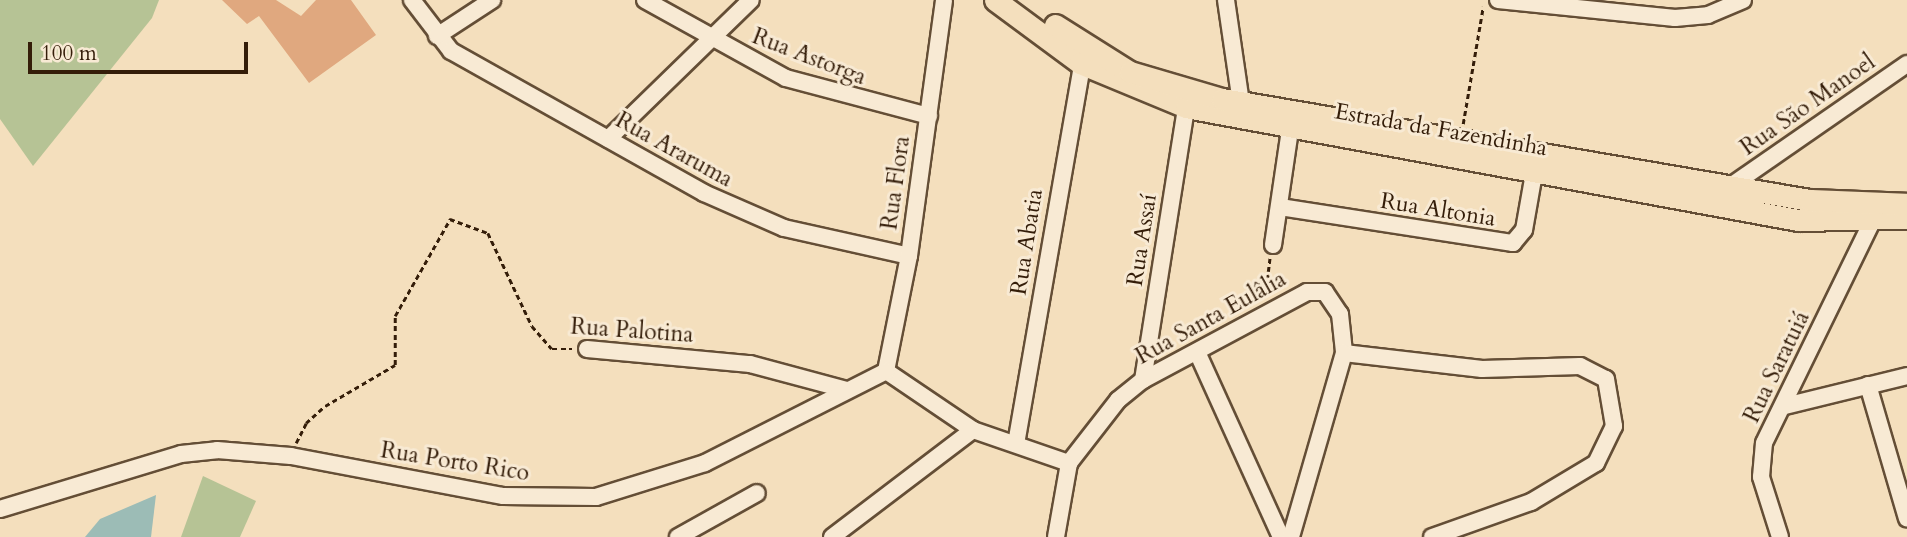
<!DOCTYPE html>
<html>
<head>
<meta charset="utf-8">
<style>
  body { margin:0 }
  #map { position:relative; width:1907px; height:537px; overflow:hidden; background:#f4dfbd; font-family:Cardo,serif }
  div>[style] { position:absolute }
  .green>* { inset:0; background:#b6c395 }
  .water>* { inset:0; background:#9cbcb6 }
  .building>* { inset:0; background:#e0a87f }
  .path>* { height:2.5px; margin-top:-1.25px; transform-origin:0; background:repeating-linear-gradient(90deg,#341d09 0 5px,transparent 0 8.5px) }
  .roads { filter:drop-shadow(2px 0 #644e36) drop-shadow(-2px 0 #644e36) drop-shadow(0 2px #644e36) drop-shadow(0 -2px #644e36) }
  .minor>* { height:16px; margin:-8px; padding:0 8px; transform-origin:8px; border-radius:8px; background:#f8ead4 }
  .major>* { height:21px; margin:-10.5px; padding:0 10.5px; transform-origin:10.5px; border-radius:10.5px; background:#f4dfbd }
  span { translate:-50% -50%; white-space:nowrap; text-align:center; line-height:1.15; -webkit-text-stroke:6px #f8ead4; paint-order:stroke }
  .street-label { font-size:23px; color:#341d09 }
  .scale { position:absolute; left:28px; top:42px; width:220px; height:32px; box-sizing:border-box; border:4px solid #341d09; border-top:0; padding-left:9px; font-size:21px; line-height:24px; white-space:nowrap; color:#341d09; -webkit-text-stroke:5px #f8ead4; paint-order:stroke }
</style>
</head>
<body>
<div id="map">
  <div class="green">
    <div style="clip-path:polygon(0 0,159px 0,152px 18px,33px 166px,0 119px)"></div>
    <div style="clip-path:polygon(203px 476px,256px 501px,240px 537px,181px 537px)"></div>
  </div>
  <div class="water">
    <div style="clip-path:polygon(156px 495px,151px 537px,85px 537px,100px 519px)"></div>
  </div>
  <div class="building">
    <div style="clip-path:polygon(222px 0,276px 0,301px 16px,316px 0,351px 0,376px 35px,309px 83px,259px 16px,247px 24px)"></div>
  </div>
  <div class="path">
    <div style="left:1463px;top:124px;width:119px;rotate:-80.3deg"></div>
    <div style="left:1265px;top:297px;width:39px;rotate:-83deg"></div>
    <div style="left:296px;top:443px;width:22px;rotate:-63deg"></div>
    <div style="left:306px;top:423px;width:25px;rotate:-42deg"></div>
    <div style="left:325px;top:406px;width:81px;rotate:-30.4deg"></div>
    <div style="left:395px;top:365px;width:49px;rotate:-90deg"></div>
    <div style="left:395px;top:316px;width:112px;rotate:-60.4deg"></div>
    <div style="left:450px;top:219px;width:40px;rotate:20.2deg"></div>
    <div style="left:488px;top:233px;width:103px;rotate:64.7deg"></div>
    <div style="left:532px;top:326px;width:30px;rotate:49deg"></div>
    <div style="left:552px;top:349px;width:20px"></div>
  </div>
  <div class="roads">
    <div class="minor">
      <div style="left:412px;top:0;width:64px;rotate:52.6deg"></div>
      <div style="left:451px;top:51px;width:290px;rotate:29.3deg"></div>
      <div style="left:704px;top:193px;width:87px;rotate:23.6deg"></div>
      <div style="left:784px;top:228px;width:128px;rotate:12.6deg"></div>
      <div style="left:645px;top:0;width:161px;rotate:29deg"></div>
      <div style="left:786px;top:78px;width:148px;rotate:14.9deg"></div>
      <div style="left:1226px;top:0;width:104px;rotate:81.7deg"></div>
      <div style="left:1498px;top:0;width:178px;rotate:5.8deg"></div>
      <div style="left:1675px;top:18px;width:33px;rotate:-5deg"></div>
      <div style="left:1708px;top:15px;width:38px;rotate:-23deg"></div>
      <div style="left:437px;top:36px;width:66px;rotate:-33.2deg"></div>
      <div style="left:608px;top:139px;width:199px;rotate:-44.2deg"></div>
      <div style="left:1735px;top:183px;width:209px;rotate:-34.7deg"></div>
      <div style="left:1280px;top:207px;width:236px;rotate:8.8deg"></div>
      <div style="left:1513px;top:243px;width:17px;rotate:-50deg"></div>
      <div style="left:1524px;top:230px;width:58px;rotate:-80deg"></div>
      <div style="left:1273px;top:245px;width:116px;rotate:-81.6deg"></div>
      <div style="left:587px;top:349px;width:164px;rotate:5.3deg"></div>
      <div style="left:750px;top:364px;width:100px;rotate:15deg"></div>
      <div style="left:1344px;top:353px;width:139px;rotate:6.6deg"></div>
      <div style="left:1482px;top:369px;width:98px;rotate:-1.8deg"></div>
      <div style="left:1580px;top:366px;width:29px;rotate:27deg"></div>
      <div style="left:1606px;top:379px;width:48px;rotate:80.3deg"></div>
      <div style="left:1614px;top:426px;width:41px;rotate:115.9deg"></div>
      <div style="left:1596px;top:463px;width:76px;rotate:149deg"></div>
      <div style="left:1531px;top:502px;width:105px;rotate:160.5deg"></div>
      <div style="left:1198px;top:354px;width:201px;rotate:65.6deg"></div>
      <div style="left:886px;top:371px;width:117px;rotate:-78.7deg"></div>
      <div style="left:909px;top:256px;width:258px;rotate:-82.2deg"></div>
      <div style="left:886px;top:371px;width:105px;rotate:34.1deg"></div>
      <div style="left:973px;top:430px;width:102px;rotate:19deg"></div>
      <div style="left:1143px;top:380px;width:276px;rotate:-81deg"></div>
      <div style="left:1868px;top:385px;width:139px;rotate:73.7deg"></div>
      <div style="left:1785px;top:406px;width:126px;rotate:-13.8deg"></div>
      <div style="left:1016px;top:444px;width:396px;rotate:-80.1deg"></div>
      <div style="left:0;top:509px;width:189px;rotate:-16.9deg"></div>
      <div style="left:181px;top:454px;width:36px;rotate:-6deg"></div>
      <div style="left:217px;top:450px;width:74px;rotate:4.6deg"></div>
      <div style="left:291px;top:456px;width:216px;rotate:10.7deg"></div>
      <div style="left:503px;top:496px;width:93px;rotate:0.6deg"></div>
      <div style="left:596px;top:497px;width:114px;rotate:-17.3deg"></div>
      <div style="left:705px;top:463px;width:203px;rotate:-26.9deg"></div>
      <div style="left:678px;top:537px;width:90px;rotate:-29.1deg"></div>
      <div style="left:832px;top:537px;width:177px;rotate:-37.2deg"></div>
      <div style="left:1056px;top:537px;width:75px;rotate:-80deg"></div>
      <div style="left:1069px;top:463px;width:80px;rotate:-52.1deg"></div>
      <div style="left:1118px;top:400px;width:32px;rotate:-39deg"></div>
      <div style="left:1143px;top:380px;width:186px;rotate:-28.2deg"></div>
      <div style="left:1307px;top:292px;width:18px"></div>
      <div style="left:1325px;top:292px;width:27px;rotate:56deg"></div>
      <div style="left:1340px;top:314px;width:39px;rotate:84deg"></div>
      <div style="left:1344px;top:353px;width:191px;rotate:106.1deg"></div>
      <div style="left:1780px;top:537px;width:63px;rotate:-107.6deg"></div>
      <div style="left:1761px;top:477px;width:34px;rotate:-85deg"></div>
      <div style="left:1764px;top:443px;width:244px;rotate:-64deg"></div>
    </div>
    <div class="major">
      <div style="left:995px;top:0;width:106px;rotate:36.5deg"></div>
      <div style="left:1080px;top:63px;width:115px;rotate:22.5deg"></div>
      <div style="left:1186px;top:107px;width:622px;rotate:10.46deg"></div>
      <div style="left:1798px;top:220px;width:109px;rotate:-1.1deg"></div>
      <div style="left:1055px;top:25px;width:89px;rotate:32.1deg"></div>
      <div style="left:1130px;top:72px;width:96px;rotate:16.4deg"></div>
      <div style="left:1222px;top:99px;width:596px;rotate:9.76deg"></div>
      <div style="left:1809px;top:200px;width:98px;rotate:2.3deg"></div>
    </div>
  </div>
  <div class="street-label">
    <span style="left:809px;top:57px;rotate:21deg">Rua Astorga</span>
    <span style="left:1808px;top:105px;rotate:-35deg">Rua São Manoel</span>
    <span style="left:1441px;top:130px;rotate:10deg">Estrada da Fazendinha</span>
    <span style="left:674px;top:150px;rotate:29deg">Rua Araruma</span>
    <span style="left:896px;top:183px;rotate:-82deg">Rua Flora</span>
    <span style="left:1438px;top:210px;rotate:9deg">Rua Altonia</span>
    <span style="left:1142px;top:240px;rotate:-81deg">Rua Assaí</span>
    <span style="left:1027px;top:242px;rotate:-81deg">Rua Abatia</span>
    <span style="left:1211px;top:318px;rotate:-29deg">Rua Santa Eulâlia</span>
    <span style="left:632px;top:331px;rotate:4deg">Rua Palotina</span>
    <span style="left:1777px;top:367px;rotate:-64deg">Rua Saratuiá</span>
    <span style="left:455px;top:462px;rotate:9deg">Rua Porto Rico</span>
  </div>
  <div class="scale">100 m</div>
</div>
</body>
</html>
